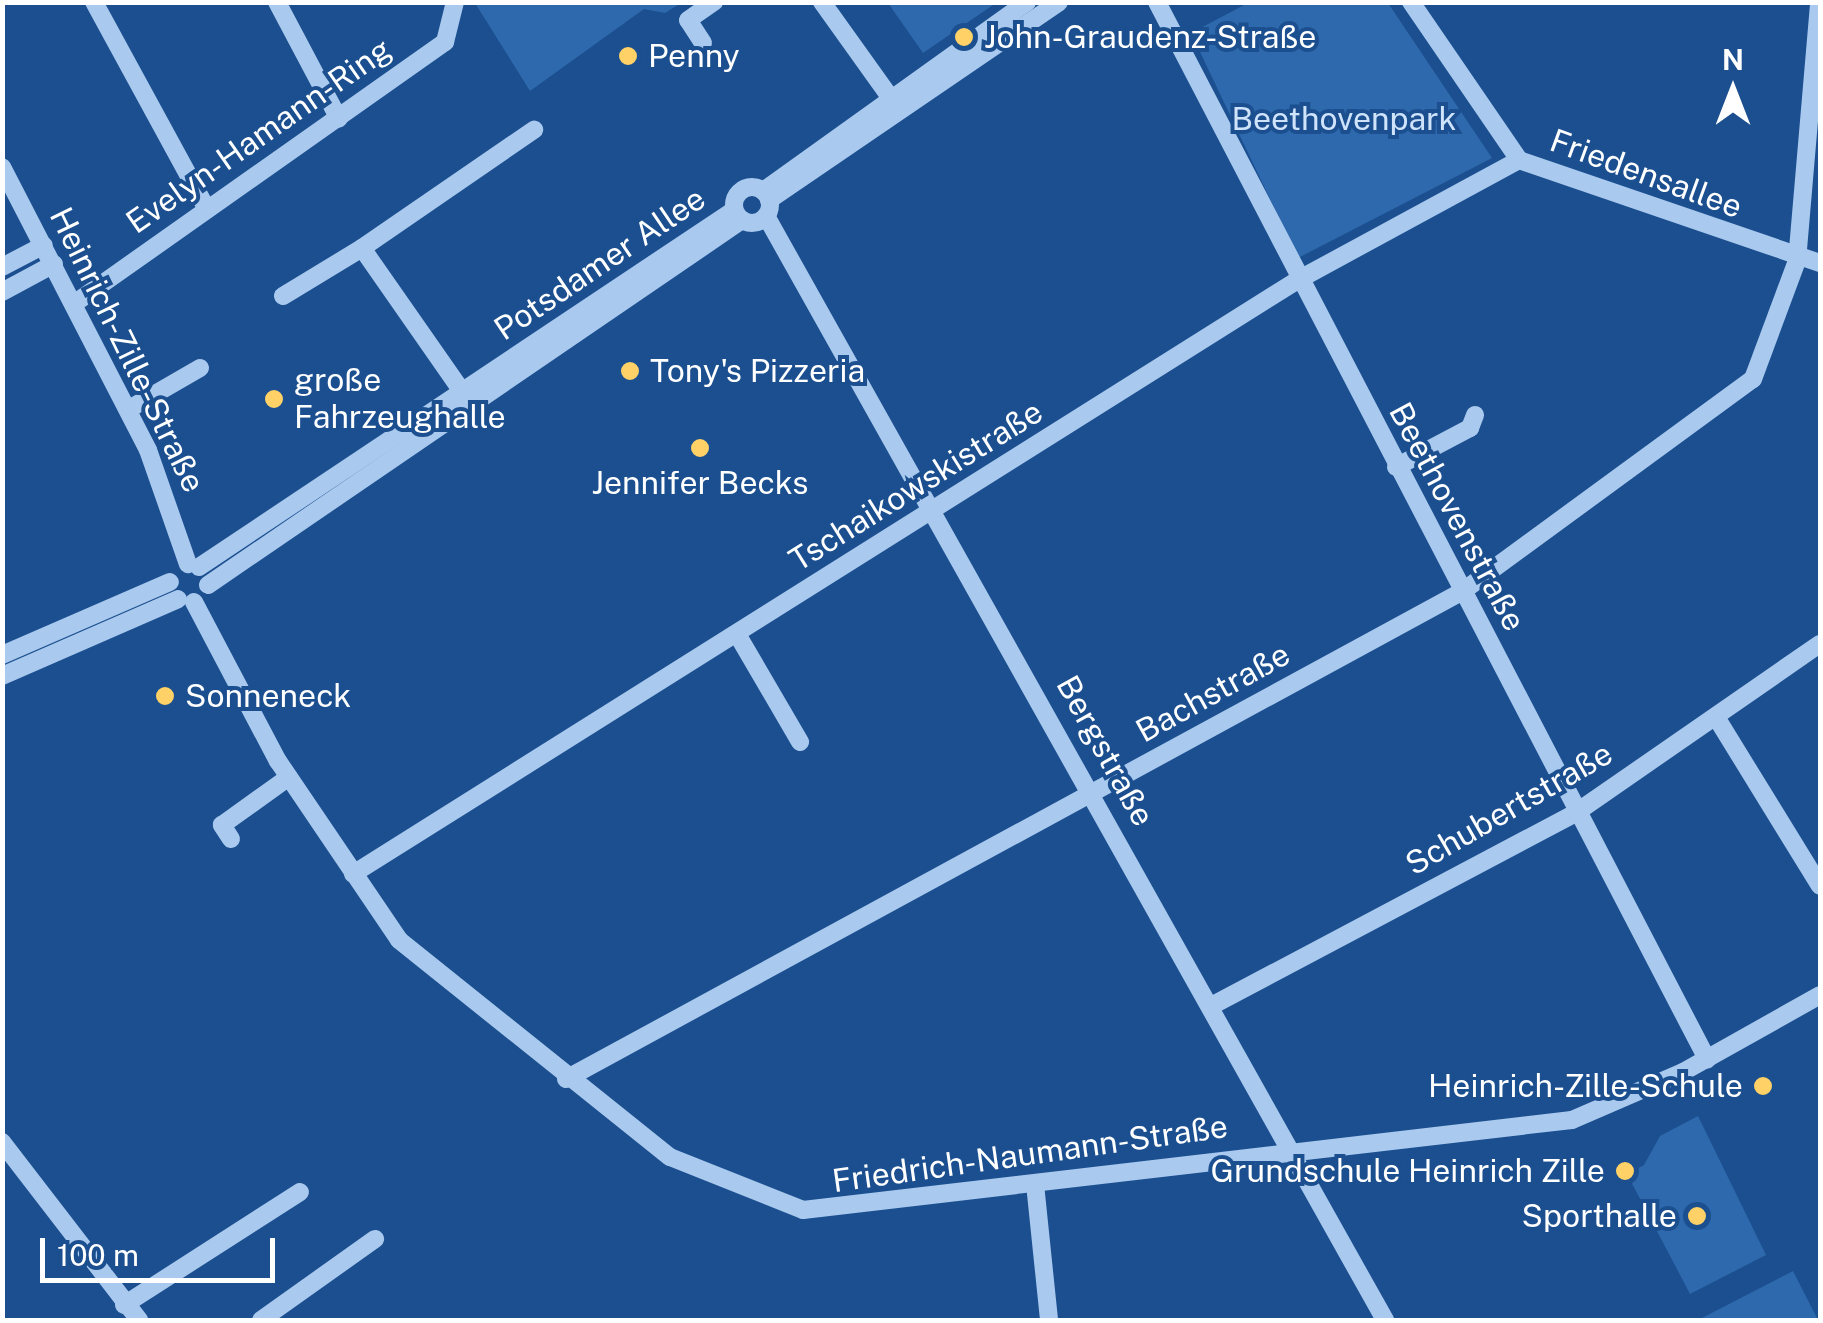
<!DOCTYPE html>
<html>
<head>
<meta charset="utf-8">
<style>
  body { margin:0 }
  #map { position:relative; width:1823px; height:1323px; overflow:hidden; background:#1b4f8f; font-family:"Public Sans",sans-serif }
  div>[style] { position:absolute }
  .green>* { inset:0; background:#2e69ad }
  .minor>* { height:18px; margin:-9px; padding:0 9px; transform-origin:9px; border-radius:9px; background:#a9c9ee }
  .minor>.ring { margin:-9px; padding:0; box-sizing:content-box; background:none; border:18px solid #a9c9ee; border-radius:50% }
  .dots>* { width:28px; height:28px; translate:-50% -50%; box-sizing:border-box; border:5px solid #1b4f8f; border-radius:50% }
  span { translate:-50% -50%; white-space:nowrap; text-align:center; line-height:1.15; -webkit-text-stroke:8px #1b4f8f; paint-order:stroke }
  .poi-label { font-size:32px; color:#fff }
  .left { translate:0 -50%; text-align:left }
  .right { translate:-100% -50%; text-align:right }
  .park-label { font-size:32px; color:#cfe3fa }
  .street-label { font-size:32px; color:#fff }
  .frame { position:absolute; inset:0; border:5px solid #fff; pointer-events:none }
  .north { position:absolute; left:1683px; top:40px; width:100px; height:100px; -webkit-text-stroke:8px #1b4f8f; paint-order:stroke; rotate:0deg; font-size:28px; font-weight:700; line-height:40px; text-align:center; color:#fff }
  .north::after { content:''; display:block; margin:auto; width:35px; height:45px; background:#fff; clip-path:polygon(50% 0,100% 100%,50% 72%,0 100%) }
  .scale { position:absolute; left:40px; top:1238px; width:235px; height:45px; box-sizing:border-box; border:5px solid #fff; border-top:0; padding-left:12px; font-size:30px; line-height:35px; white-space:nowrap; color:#fff; -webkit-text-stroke:8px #1b4f8f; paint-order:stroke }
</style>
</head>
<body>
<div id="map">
  <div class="green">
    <div style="clip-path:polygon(475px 3px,681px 3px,665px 13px,644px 9px,530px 91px)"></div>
    <div style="clip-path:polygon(888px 3px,996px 3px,923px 53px)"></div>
    <div style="clip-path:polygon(1248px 3px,1388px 3px,1492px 158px,1298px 258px,1191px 33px)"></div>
    <div style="clip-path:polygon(1698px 1116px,1766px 1255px,1690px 1294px,1627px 1174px,1644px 1165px,1660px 1136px)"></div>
    <div style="clip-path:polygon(1793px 1271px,1818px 1320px,1698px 1320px)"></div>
  </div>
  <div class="minor">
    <div style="left:94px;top:2px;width:236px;rotate:61.4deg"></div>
    <div style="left:277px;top:2px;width:132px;rotate:62.1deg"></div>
    <div style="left:822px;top:2px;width:125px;rotate:54.4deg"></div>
    <div style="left:1157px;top:2px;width:1192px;rotate:62.51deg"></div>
    <div style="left:1411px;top:2px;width:191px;rotate:55.6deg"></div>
    <div style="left:1519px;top:160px;width:318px;rotate:18.9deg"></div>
    <div style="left:703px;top:43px;width:27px;rotate:-123deg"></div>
    <div style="left:688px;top:20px;width:32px;rotate:-35deg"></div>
    <div style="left:2px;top:167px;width:318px;rotate:62.7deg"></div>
    <div style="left:148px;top:450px;width:121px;rotate:70.7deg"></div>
    <div class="ring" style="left:734px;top:187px;width:18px;height:18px"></div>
    <div style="left:763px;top:191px;width:325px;rotate:-35.6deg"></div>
    <div style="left:769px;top:200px;width:351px;rotate:-34.3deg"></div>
    <div style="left:766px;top:216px;width:1266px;rotate:60.72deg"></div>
    <div style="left:2px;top:267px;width:47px;rotate:-27.6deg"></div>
    <div style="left:2px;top:292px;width:59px;rotate:-28.3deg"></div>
    <div style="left:283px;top:296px;width:92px;rotate:-31.3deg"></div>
    <div style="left:75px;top:303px;width:453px;rotate:-35.2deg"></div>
    <div style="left:445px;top:42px;width:41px;rotate:-76deg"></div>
    <div style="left:468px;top:400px;width:185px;rotate:-124.9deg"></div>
    <div style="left:362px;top:248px;width:209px;rotate:-34.5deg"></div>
    <div style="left:129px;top:409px;width:82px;rotate:-30deg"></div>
    <div style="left:1396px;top:467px;width:84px;rotate:-27.8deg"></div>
    <div style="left:1470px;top:428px;width:14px;rotate:-69deg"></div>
    <div style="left:199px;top:567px;width:643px;rotate:-33.71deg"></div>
    <div style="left:208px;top:585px;width:647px;rotate:-34.35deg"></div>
    <div style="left:194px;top:602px;width:180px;rotate:62.2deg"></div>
    <div style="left:278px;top:761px;width:216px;rotate:55.9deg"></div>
    <div style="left:399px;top:940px;width:347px;rotate:38.7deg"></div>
    <div style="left:670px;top:1157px;width:143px;rotate:21.7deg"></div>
    <div style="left:803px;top:1210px;width:774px;rotate:-6.68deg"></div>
    <div style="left:1572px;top:1120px;width:121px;rotate:-23.4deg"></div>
    <div style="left:1683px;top:1072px;width:157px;rotate:-29.3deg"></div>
    <div style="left:737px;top:634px;width:125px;rotate:59.7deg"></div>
    <div style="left:2px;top:655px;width:183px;rotate:-23.5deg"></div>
    <div style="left:2px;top:676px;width:192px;rotate:-23.6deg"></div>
    <div style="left:1716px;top:717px;width:198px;rotate:58.4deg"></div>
    <div style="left:231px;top:839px;width:17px;rotate:-123deg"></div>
    <div style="left:222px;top:825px;width:82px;rotate:-35.6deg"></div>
    <div style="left:353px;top:874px;width:1114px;rotate:-32.16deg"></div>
    <div style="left:1296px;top:281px;width:254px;rotate:-28.5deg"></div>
    <div style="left:1213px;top:1005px;width:412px;rotate:-27.9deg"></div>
    <div style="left:1577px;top:812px;width:295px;rotate:-34.7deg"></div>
    <div style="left:566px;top:1079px;width:1021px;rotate:-28.55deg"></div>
    <div style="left:1463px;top:591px;width:359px;rotate:-36.2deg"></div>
    <div style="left:1753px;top:379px;width:126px;rotate:-69.6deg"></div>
    <div style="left:1797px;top:261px;width:260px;rotate:-85.1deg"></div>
    <div style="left:2px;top:1142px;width:225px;rotate:52.4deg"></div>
    <div style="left:1035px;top:1184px;width:137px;rotate:84.1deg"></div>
    <div style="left:124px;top:1305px;width:209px;rotate:-32.7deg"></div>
    <div style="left:261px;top:1320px;width:140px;rotate:-35.4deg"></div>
  </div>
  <div class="dots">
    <div style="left:964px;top:37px;background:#ffd166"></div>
    <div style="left:628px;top:56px;background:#ffd166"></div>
    <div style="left:630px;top:371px;background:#ffd166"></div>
    <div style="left:274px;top:399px;background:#ffd166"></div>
    <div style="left:700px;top:448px;background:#ffd166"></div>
    <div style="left:165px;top:696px;background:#ffd166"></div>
    <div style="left:1763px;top:1086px;background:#ffd166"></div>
    <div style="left:1625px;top:1171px;background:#ffd166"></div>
    <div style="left:1697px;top:1216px;background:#ffd166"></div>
  </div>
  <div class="poi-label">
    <span class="left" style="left:984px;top:37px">John-Graudenz-Straße</span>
    <span class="left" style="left:648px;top:56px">Penny</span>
    <span class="left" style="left:650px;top:371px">Tony's Pizzeria</span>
    <span class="left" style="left:294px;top:399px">große<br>Fahrzeughalle</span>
    <span style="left:700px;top:483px">Jennifer Becks</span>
    <span class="left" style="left:185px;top:696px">Sonneneck</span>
    <span class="right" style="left:1743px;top:1086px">Heinrich-Zille-Schule</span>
    <span class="right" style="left:1605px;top:1171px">Grundschule Heinrich Zille</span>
    <span class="right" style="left:1677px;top:1216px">Sporthalle</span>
  </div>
  <div class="park-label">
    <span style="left:1344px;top:119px">Beethovenpark</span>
  </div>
  <div class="street-label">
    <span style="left:259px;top:136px;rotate:-35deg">Evelyn-Hamann-Ring</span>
    <span style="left:1646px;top:174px;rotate:20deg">Friedensallee</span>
    <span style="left:600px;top:264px;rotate:-34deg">Potsdamer Allee</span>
    <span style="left:127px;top:350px;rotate:64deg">Heinrich-Zille-Straße</span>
    <span style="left:916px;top:486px;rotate:-32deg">Tschaikowskistraße</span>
    <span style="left:1457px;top:517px;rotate:62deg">Beethovenstraße</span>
    <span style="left:1213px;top:693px;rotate:-29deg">Bachstraße</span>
    <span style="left:1105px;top:751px;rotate:61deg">Bergstraße</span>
    <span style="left:1509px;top:809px;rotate:-30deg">Schubertstraße</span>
    <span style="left:1030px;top:1154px;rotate:-8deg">Friedrich-Naumann-Straße</span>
  </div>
  <div class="frame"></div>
  <div class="north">N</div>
  <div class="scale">100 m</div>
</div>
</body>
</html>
